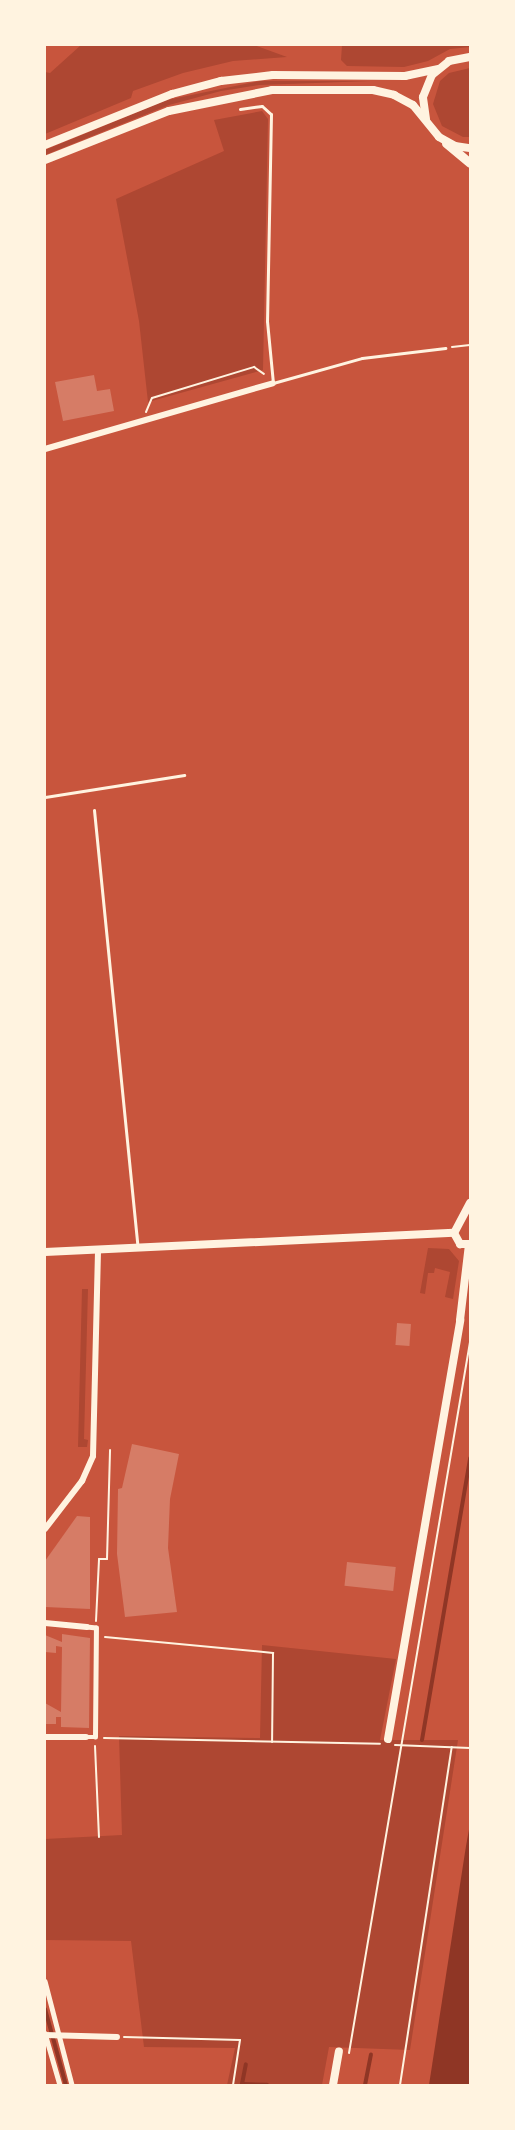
<!DOCTYPE html>
<html>
<head>
<meta charset="utf-8">
<style>
  body { margin:0 }
  #map { position:relative; width:515px; height:2130px; overflow:hidden; background:#c8553d; font-family:Quicksand,sans-serif }
  div>[style] { position:absolute }
  .green>* { inset:0; background:#ae4732 }
  .water>* { inset:0; background:#8f3625 }
  .stream>* { height:4px; margin:-2px; padding:0 2px; transform-origin:2px; border-radius:2px; background:#8f3625 }
  .building>* { inset:0; background:#d67c66; transform-origin:0 0 }
  .path>* { height:2px; margin:-1px; padding:0 1px; transform-origin:1px; border-radius:1px; background:#fff3e0 }
  .service>* { height:3px; margin:-1.5px; padding:0 1.5px; transform-origin:1.5px; border-radius:1.5px; background:#fff3e0 }
  .pedestrian>* { height:4.5px; margin:-2.25px; padding:0 2.25px; transform-origin:2.25px; border-radius:2.25px; background:#fff3e0 }
  .minor>* { height:6px; margin:-3px; padding:0 3px; transform-origin:3px; border-radius:3px; background:#fff3e0 }
  .tertiary>* { height:8px; margin:-4px; padding:0 4px; transform-origin:4px; border-radius:4px; background:#fff3e0 }
  .trunk>* { height:9px; margin:-4.5px; padding:0 4.5px; transform-origin:4.5px; border-radius:4.5px; background:#fff3e0 }
  span { translate:-50% -50%; white-space:nowrap; text-align:center; line-height:1.15; -webkit-text-stroke:6px #fff3e0; paint-order:stroke }
  .frame { position:absolute; inset:0; border:46px solid #fff3e0; pointer-events:none }
</style>
</head>
<body>
<div id="map">
  <div class="green">
    <div style="clip-path:polygon(81px 45px,254px 45px,287px 57px,233px 61px,183px 73px,133px 91px,131px 98px,45px 134px,45px 72px,50px 73px)"></div>
    <div style="clip-path:polygon(342px 45px,470px 45px,470px 47px,450px 49px,428px 61px,404px 67px,347px 66px,341px 60px)"></div>
    <div style="clip-path:polygon(470px 68px,470px 137px,463px 137px,442px 126px,433px 104px,440px 81px,449px 73px)"></div>
    <div style="clip-path:polygon(260px 81px,371px 81px,259px 85px,221px 91px,169px 105px,45px 155px,45px 150px,167px 100px)"></div>
    <div style="clip-path:polygon(262px 111px,268px 119px,263px 370px,148px 402px,139px 321px,116px 199px,224px 151px,214px 120px)"></div>
    <div style="clip-path:polygon(428px 1248px,449px 1249px,459px 1261px,453px 1299px,445px 1297px,450px 1272px,435px 1268px,434px 1273px,428px 1273px,425px 1294px,420px 1293px)"></div>
    <div style="clip-path:polygon(82px 1289px,88px 1289px,84px 1439px,88px 1440px,87px 1447px,78px 1447px)"></div>
    <div style="clip-path:polygon(262px 1645px,396px 1659px,380px 1740px,458px 1740px,410px 2050px,329px 2047px,322px 2085px,227px 2085px,235px 2048px,144px 2047px,131px 1941px,45px 1940px,45px 1839px,122px 1835px,119px 1736px,260px 1738px)"></div>
  </div>
  <div class="water">
    <div style="clip-path:polygon(470px 1824px,470px 2085px,429px 2085px,466px 1846px)"></div>
  </div>
  <div class="stream">
    <div style="left:422px;top:1740px;width:286px;rotate:-80.3deg"></div>
    <div style="left:45px;top:2009px;width:79px;rotate:74.6deg"></div>
    <div style="left:242px;top:2084px;width:25px;rotate:2deg"></div>
    <div style="left:242px;top:2084px;width:20px;rotate:-79deg"></div>
    <div style="left:365px;top:2085px;width:31px;rotate:-79deg"></div>
  </div>
  <div class="building">
    <div style="clip-path:polygon(94px 375px,97px 391px,110px 389px,114px 411px,63px 421px,55px 382px)"></div>
    <div style="left:397px;top:1323px;width:14px;height:22px;rotate:4deg"></div>
    <div style="clip-path:polygon(132px 1444px,179px 1454px,170px 1499px,168px 1548px,177px 1612px,125px 1617px,117px 1554px,118px 1489px,122px 1488px)"></div>
    <div style="clip-path:polygon(77px 1516px,90px 1517px,90px 1609px,45px 1607px,45px 1561px)"></div>
    <div style="left:347px;top:1562px;width:49px;height:24px;rotate:6deg"></div>
    <div style="clip-path:polygon(62px 1634px,90px 1638px,89px 1728px,61px 1727px,61px 1717px,56px 1717px,56px 1724px,45px 1724px,45px 1703px,61px 1712px,62px 1647px,56px 1646px,56px 1653px,45px 1652px,45px 1635px,62px 1642px)"></div>
  </div>
  <div class="path">
    <div style="left:452px;top:347px;width:18px;rotate:-6deg"></div>
    <div style="left:146px;top:412px;width:15px;rotate:-67deg"></div>
    <div style="left:152px;top:398px;width:107px;rotate:-16.9deg"></div>
    <div style="left:254px;top:367px;width:12px;rotate:35deg"></div>
    <div style="left:96px;top:1621px;width:62px;rotate:-87.2deg"></div>
    <div style="left:99px;top:1559px;width:8px"></div>
    <div style="left:107px;top:1559px;width:109px;rotate:-88.4deg"></div>
    <div style="left:105px;top:1637px;width:169px;rotate:5.4deg"></div>
    <div style="left:273px;top:1653px;width:89px;rotate:90.6deg"></div>
    <div style="left:104px;top:1738px;width:276px;rotate:1.2deg"></div>
    <div style="left:395px;top:1745px;width:75px;rotate:2.3deg"></div>
    <div style="left:95px;top:1746px;width:91px;rotate:87.5deg"></div>
    <div style="left:124px;top:2037px;width:116px;rotate:1.5deg"></div>
    <div style="left:240px;top:2040px;width:46px;rotate:98.8deg"></div>
    <div style="left:349px;top:2053px;width:721px;rotate:-80.34deg"></div>
    <div style="left:400px;top:2085px;width:342px;rotate:-81.3deg"></div>
  </div>
  <div class="service">
    <div style="left:240px;top:109px;width:22px;rotate:-8deg"></div>
    <div style="left:262px;top:106px;width:12px;rotate:42deg"></div>
    <div style="left:271px;top:114px;width:207px;rotate:91.1deg"></div>
    <div style="left:267px;top:321px;width:62px;rotate:84.5deg"></div>
    <div style="left:273px;top:383px;width:92px;rotate:-15.7deg"></div>
    <div style="left:362px;top:358px;width:84px;rotate:-6.9deg"></div>
    <div style="left:45px;top:797px;width:141px;rotate:-9deg"></div>
    <div style="left:94px;top:810px;width:439px;rotate:84.3deg"></div>
  </div>
  <div class="pedestrian">
    <div style="left:86px;top:1737px;width:9px"></div>
    <div style="left:95px;top:1737px;width:109px;rotate:-89.5deg"></div>
    <div style="left:96px;top:1628px;width:9px;rotate:-174deg"></div>
    <div style="left:45px;top:1981px;width:107px;rotate:75.4deg"></div>
    <div style="left:45px;top:2033px;width:54px;rotate:73.9deg"></div>
  </div>
  <div class="minor">
    <div style="left:45px;top:449px;width:237px;rotate:-16.1deg"></div>
    <div style="left:45px;top:1529px;width:61px;rotate:-52.4deg"></div>
    <div style="left:82px;top:1481px;width:27px;rotate:-66deg"></div>
    <div style="left:93px;top:1456px;width:207px;rotate:-88.6deg"></div>
    <div style="left:45px;top:1623px;width:42px;rotate:5.4deg"></div>
    <div style="left:45px;top:1737px;width:41px"></div>
    <div style="left:45px;top:2035px;width:72px;rotate:1.6deg"></div>
  </div>
  <div class="tertiary">
    <div style="left:426px;top:119px;width:22px;rotate:-98deg"></div>
    <div style="left:423px;top:97px;width:24px;rotate:-68deg"></div>
    <div style="left:432px;top:75px;width:22px;rotate:-39deg"></div>
    <div style="left:449px;top:61px;width:21px;rotate:-11deg"></div>
    <div style="left:45px;top:145px;width:137px;rotate:-21.9deg"></div>
    <div style="left:172px;top:94px;width:51px;rotate:-14.9deg"></div>
    <div style="left:221px;top:81px;width:52px;rotate:-6.6deg"></div>
    <div style="left:273px;top:75px;width:132px;rotate:0.4deg"></div>
    <div style="left:405px;top:76px;width:33px;rotate:-12deg"></div>
    <div style="left:45px;top:160px;width:133px;rotate:-21.6deg"></div>
    <div style="left:169px;top:111px;width:105px;rotate:-11.5deg"></div>
    <div style="left:272px;top:90px;width:101px"></div>
    <div style="left:373px;top:90px;width:22px;rotate:13deg"></div>
    <div style="left:394px;top:95px;width:21px;rotate:28deg"></div>
    <div style="left:413px;top:105px;width:41px;rotate:50.9deg"></div>
    <div style="left:439px;top:137px;width:18px;rotate:29deg"></div>
    <div style="left:455px;top:146px;width:15px;rotate:8deg"></div>
    <div style="left:470px;top:1203px;width:34px;rotate:118deg"></div>
    <div style="left:454px;top:1233px;width:13px;rotate:61deg"></div>
    <div style="left:460px;top:1244px;width:10px"></div>
    <div style="left:45px;top:1252px;width:409px;rotate:-2.7deg"></div>
    <div style="left:388px;top:1739px;width:425px;rotate:-80.2deg"></div>
    <div style="left:460px;top:1320px;width:76px;rotate:-83.2deg"></div>
    <div style="left:333px;top:2085px;width:34px;rotate:-80deg"></div>
  </div>
  <div class="trunk">
    <div style="left:446px;top:143px;width:31px;rotate:40deg"></div>
  </div>
  <div class="frame"></div>
</div>
</body>
</html>
